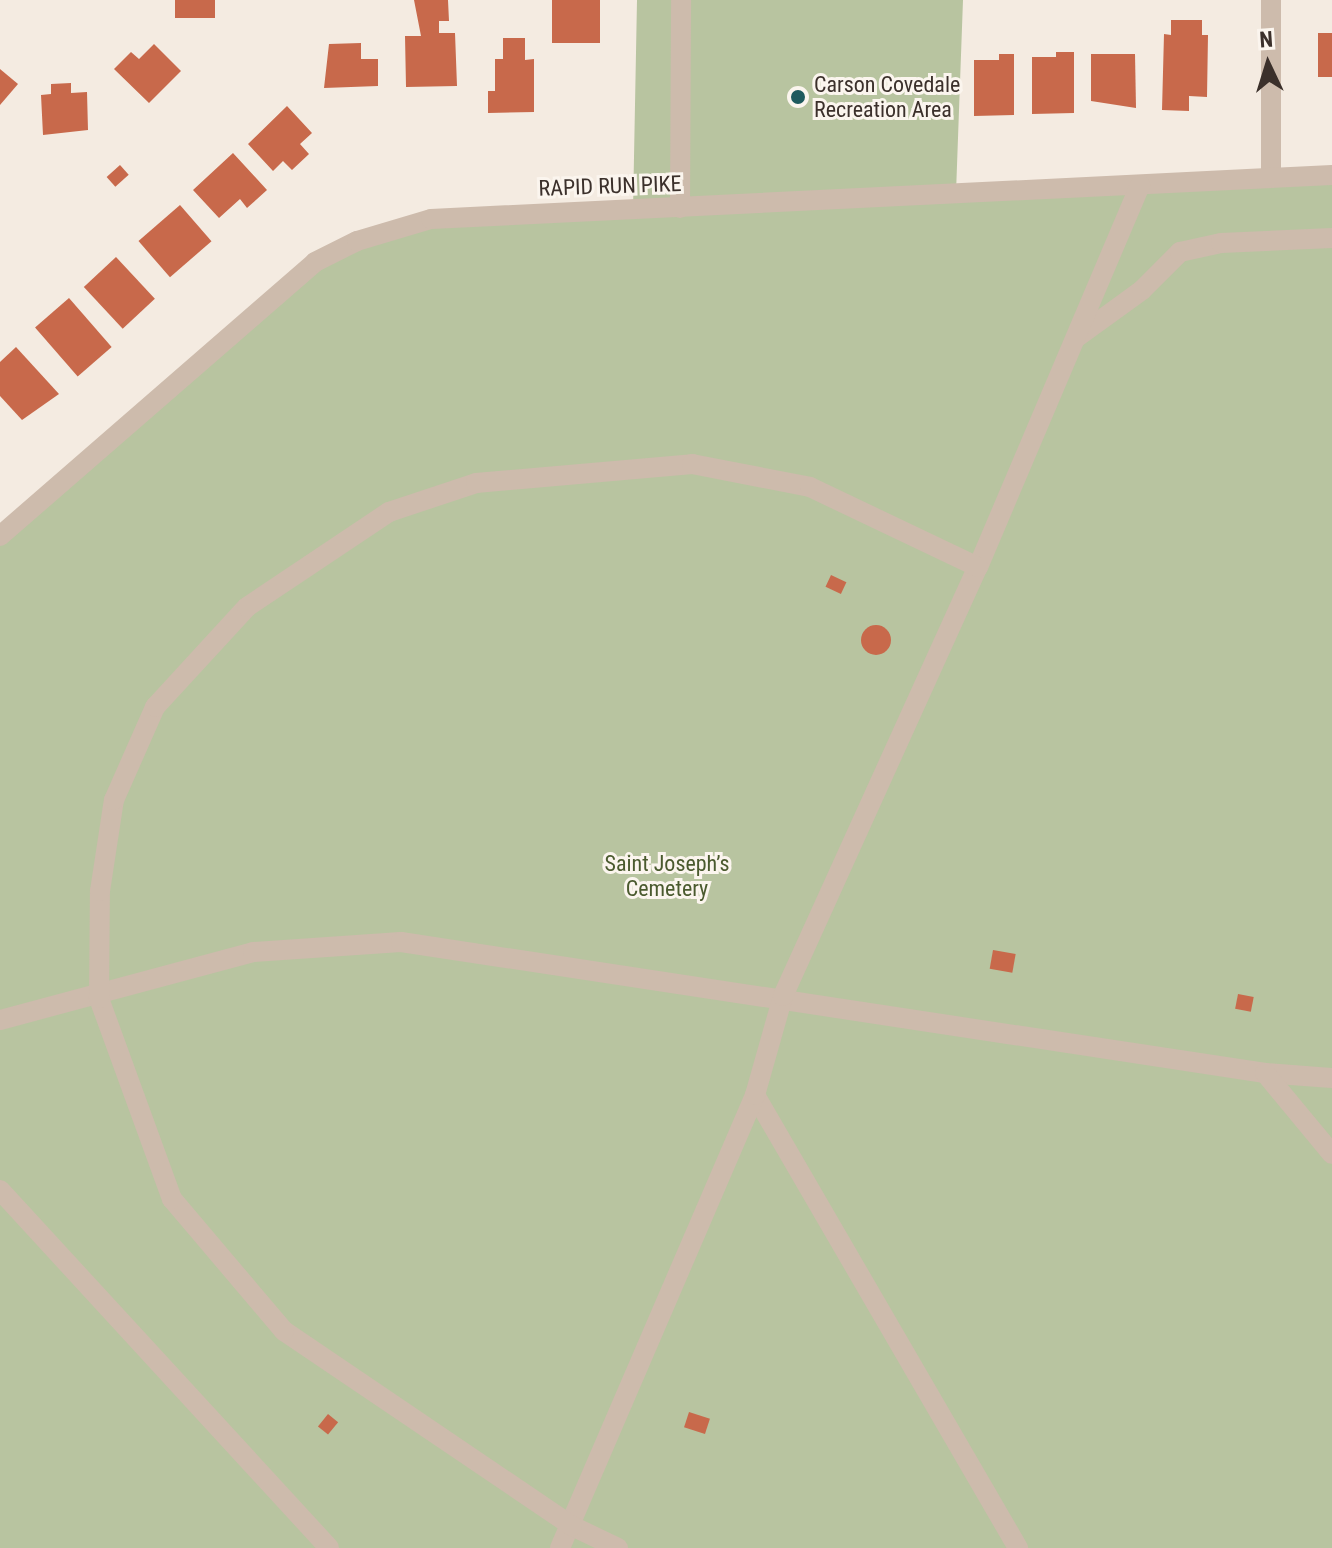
<!DOCTYPE html>
<html>
<head>
<meta charset="utf-8">
<style>
  body { margin:0 }
  #map { position:relative; width:1332px; height:1548px; overflow:hidden; background:#f4ebe1; font-family:"Roboto Condensed",sans-serif }
  div>[style] { position:absolute }
  .green>* { inset:0; background:#b8c4a0 }
  .building>* { inset:0; background:#c8694b; transform-origin:0 0 }
  .round { border-radius:50% }
  .minor>* { height:20px; margin:-10px; padding:0 10px; transform-origin:10px; border-radius:10px; background:#cdbbac }
  .dots>* { width:22px; height:22px; translate:-50% -50%; box-sizing:border-box; border:4px solid #fbf5ee; border-radius:50% }
  span { translate:-50% -50%; white-space:nowrap; text-align:center; line-height:1.15; -webkit-text-stroke:6px #fbf5ee; paint-order:stroke }
  .poi-label { font-size:22px; color:#3b302b }
  .left { translate:0 -50%; text-align:left }
  .street-label { font-size:22px; color:#3b302b }
  .park-label { font-size:22px; color:#4a5a2e }
  .north { position:absolute; left:1228px; top:24px; width:80px; height:80px; -webkit-text-stroke:6px #fbf5ee; paint-order:stroke; rotate:356deg; font-size:22px; font-weight:700; line-height:32px; text-align:center; color:#3b302b }
  .north::after { content:''; display:block; margin:auto; width:28px; height:36px; background:#3b302b; clip-path:polygon(50% 0,100% 100%,50% 72%,0 100%) }
</style>
</head>
<body>
<div id="map">
  <div class="green">
    <div style="clip-path:polygon(637px 0,963px 0,956px 193px,1332px 175px,1332px 1548px,0 1548px,0 536px,315px 262px,431px 219px,633px 209px)"></div>
  </div>
  <div class="building">
    <div style="left:175px;top:0;width:40px;height:18px"></div>
    <div style="clip-path:polygon(414px 0,448px 0,449px 21px,439px 21px,439px 33px,455px 33px,457px 86px,406px 87px,405px 36px,421px 36px)"></div>
    <div style="left:552px;top:0;width:48px;height:43px"></div>
    <div style="clip-path:polygon(1171px 20px,1202px 20px,1202px 35px,1208px 35px,1207px 97px,1189px 96px,1189px 111px,1162px 110px,1164px 34px,1171px 35px)"></div>
    <div style="left:1318px;top:33px;width:14px;height:44px"></div>
    <div style="clip-path:polygon(503px 38px,525px 38px,525px 60px,534px 59px,534px 112px,488px 113px,488px 91px,495px 91px,495px 59px,503px 59px)"></div>
    <div style="clip-path:polygon(361px 43px,361px 59px,378px 59px,378px 86px,324px 88px,329px 44px)"></div>
    <div style="clip-path:polygon(154px 44px,181px 71px,149px 103px,114px 69px,131px 52px,139px 59px)"></div>
    <div style="clip-path:polygon(1056px 52px,1074px 52px,1074px 113px,1032px 114px,1032px 57px,1056px 57px)"></div>
    <div style="clip-path:polygon(999px 54px,1014px 54px,1014px 115px,974px 116px,974px 60px,999px 60px)"></div>
    <div style="clip-path:polygon(1091px 54px,1135px 54px,1136px 108px,1091px 101px)"></div>
    <div style="clip-path:polygon(0 69px,18px 84px,0 105px)"></div>
    <div style="clip-path:polygon(71px 83px,71px 93px,87px 92px,88px 130px,43px 135px,41px 95px,51px 94px,51px 84px)"></div>
    <div style="clip-path:polygon(287px 106px,312px 133px,300px 144px,309px 154px,292px 170px,283px 161px,273px 171px,248px 144px)"></div>
    <div style="clip-path:polygon(233px 153px,267px 190px,247px 208px,240px 199px,219px 218px,193px 190px)"></div>
    <div style="left:120px;top:165px;width:13px;height:18px;rotate:48deg"></div>
    <div style="left:180px;top:205px;width:48px;height:55px;rotate:49deg"></div>
    <div style="left:116px;top:257px;width:57px;height:44px;rotate:47deg"></div>
    <div style="left:69px;top:298px;width:65px;height:45px;rotate:49deg"></div>
    <div style="clip-path:polygon(16px 347px,59px 394px,22px 420px,0 396px,0 362px)"></div>
    <div style="left:831px;top:575px;width:17px;height:13px;rotate:25deg"></div>
    <div class="round" style="left:861px;top:625px;width:30px;height:30px"></div>
    <div style="left:993px;top:950px;width:23px;height:19px;rotate:10deg"></div>
    <div style="left:1238px;top:994px;width:16px;height:15px;rotate:11deg"></div>
    <div style="left:689px;top:1412px;width:22px;height:16px;rotate:18deg"></div>
    <div style="left:328px;top:1414px;width:13px;height:16px;rotate:39deg"></div>
  </div>
  <div class="minor">
    <div style="left:1271px;top:178px;width:178px;rotate:-90deg"></div>
    <div style="left:680px;top:208px;width:208px;rotate:-89.7deg"></div>
    <div style="left:1076px;top:338px;width:82px;rotate:-36deg"></div>
    <div style="left:1142px;top:290px;width:54px;rotate:-45deg"></div>
    <div style="left:1180px;top:252px;width:42px;rotate:-12.4deg"></div>
    <div style="left:1221px;top:243px;width:111px;rotate:-2.6deg"></div>
    <div style="left:0;top:536px;width:417px;rotate:-41deg"></div>
    <div style="left:315px;top:262px;width:47px;rotate:-26.6deg"></div>
    <div style="left:357px;top:241px;width:77px;rotate:-16.6deg"></div>
    <div style="left:431px;top:219px;width:902px;rotate:-2.8deg"></div>
    <div style="left:0;top:1020px;width:262px;rotate:-15deg"></div>
    <div style="left:253px;top:952px;width:148px;rotate:-3.9deg"></div>
    <div style="left:401px;top:942px;width:874px;rotate:8.62deg"></div>
    <div style="left:1265px;top:1073px;width:67px;rotate:4.3deg"></div>
    <div style="left:1265px;top:1073px;width:105px;rotate:50.4deg"></div>
    <div style="left:755px;top:1095px;width:524px;rotate:59.86deg"></div>
    <div style="left:0;top:1190px;width:486px;rotate:47.4deg"></div>
    <div style="left:560px;top:1548px;width:493px;rotate:-66.7deg"></div>
    <div style="left:755px;top:1095px;width:103px;rotate:-74.2deg"></div>
    <div style="left:783px;top:996px;width:471px;rotate:-65.6deg"></div>
    <div style="left:978px;top:567px;width:415px;rotate:-67deg"></div>
    <div style="left:618px;top:1548px;width:51px;rotate:-154.4deg"></div>
    <div style="left:572px;top:1526px;width:348px;rotate:-145.9deg"></div>
    <div style="left:284px;top:1331px;width:173px;rotate:-130.3deg"></div>
    <div style="left:172px;top:1199px;width:214px;rotate:-110deg"></div>
    <div style="left:99px;top:998px;width:107px;rotate:-89.5deg"></div>
    <div style="left:100px;top:891px;width:92px;rotate:-81.3deg"></div>
    <div style="left:114px;top:800px;width:102px;rotate:-66.2deg"></div>
    <div style="left:155px;top:707px;width:136px;rotate:-47.4deg"></div>
    <div style="left:247px;top:607px;width:171px;rotate:-33.8deg"></div>
    <div style="left:389px;top:512px;width:92px;rotate:-18.4deg"></div>
    <div style="left:476px;top:483px;width:217px;rotate:-5deg"></div>
    <div style="left:692px;top:464px;width:120px;rotate:11deg"></div>
    <div style="left:810px;top:487px;width:186px;rotate:25.5deg"></div>
  </div>
  <div class="dots">
    <div style="left:798px;top:97px;background:#1f5a5e"></div>
  </div>
  <div class="poi-label">
    <span class="left" style="left:814px;top:97px">Carson Covedale<br>Recreation Area</span>
  </div>
  <div class="street-label">
    <span style="left:610px;top:186px;rotate:-2deg">RAPID RUN PIKE</span>
  </div>
  <div class="park-label">
    <span style="left:667px;top:876px">Saint Joseph’s<br>Cemetery</span>
  </div>
  <div class="north">N</div>
</div>
</body>
</html>
